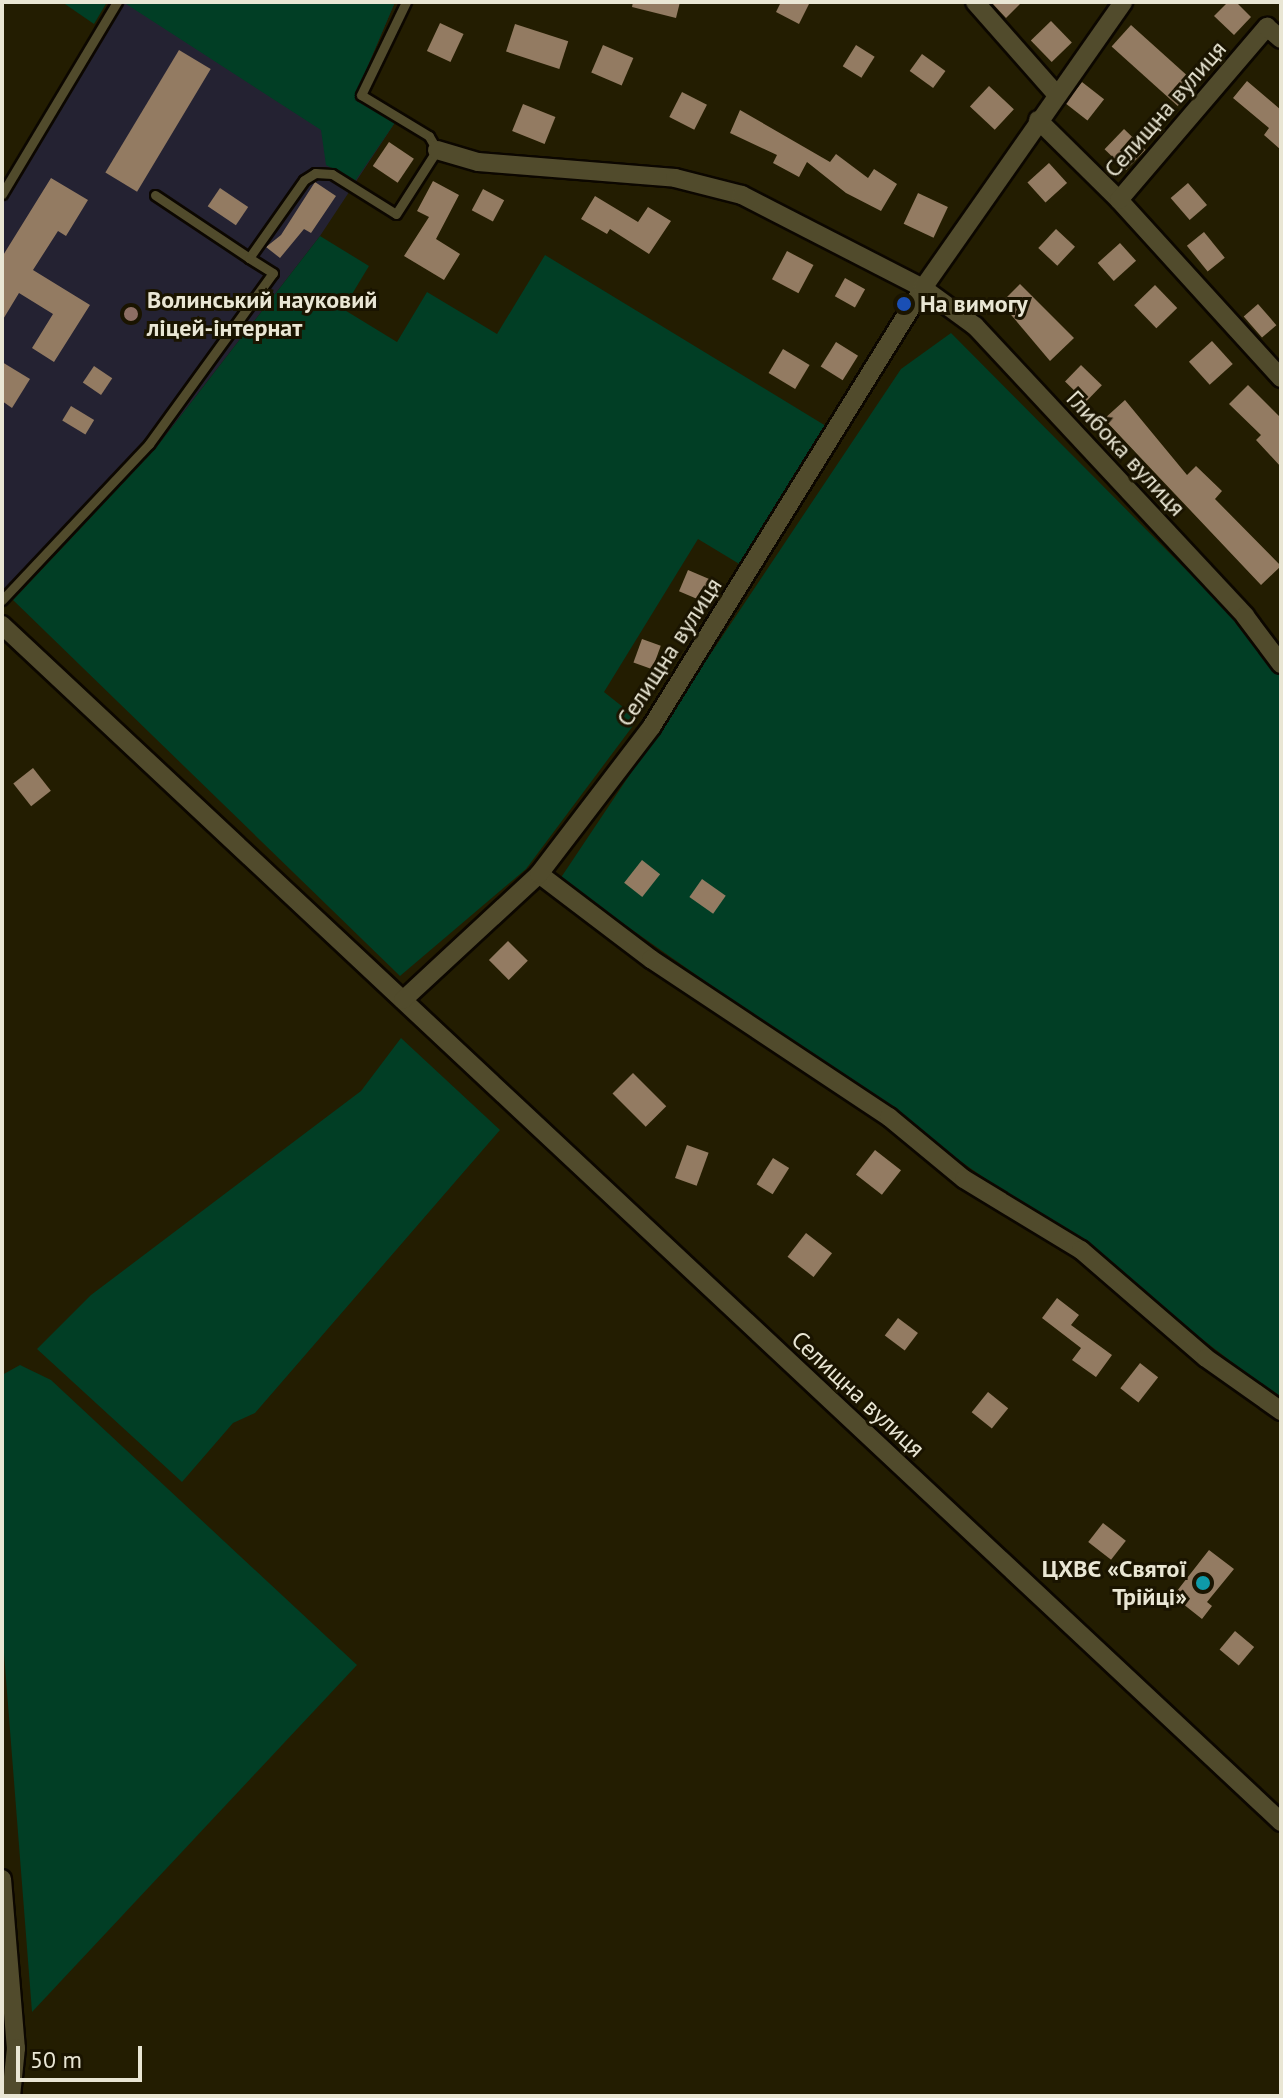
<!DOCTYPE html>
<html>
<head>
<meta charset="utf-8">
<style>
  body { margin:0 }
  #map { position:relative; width:1283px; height:2098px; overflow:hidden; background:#231d01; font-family:"PT Sans",sans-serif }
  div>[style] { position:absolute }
  .education>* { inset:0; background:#242232 }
  .green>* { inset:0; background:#013e25 }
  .building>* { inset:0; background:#937b62; transform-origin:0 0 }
  .roads { filter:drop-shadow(2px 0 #0c0700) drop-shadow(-2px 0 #0c0700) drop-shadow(0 2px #0c0700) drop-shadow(0 -2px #0c0700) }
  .lane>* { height:9px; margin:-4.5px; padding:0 4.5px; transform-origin:4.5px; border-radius:4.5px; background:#514b2c }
  .street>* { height:18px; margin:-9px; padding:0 9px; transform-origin:9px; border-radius:9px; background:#514b2c }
  .dots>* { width:22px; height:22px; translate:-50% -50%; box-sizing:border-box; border:4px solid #1a1400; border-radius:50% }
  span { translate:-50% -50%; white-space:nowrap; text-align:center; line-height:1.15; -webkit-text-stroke:6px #1a1400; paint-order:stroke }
  .street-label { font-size:24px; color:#e9e6d4 }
  .poi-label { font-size:24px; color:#e9e6d4; font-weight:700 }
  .left { translate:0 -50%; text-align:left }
  .right { translate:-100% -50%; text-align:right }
  .frame { position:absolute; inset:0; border:4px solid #e9e6d4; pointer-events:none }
  .scale { position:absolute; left:16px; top:2046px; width:126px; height:36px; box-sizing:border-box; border:4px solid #e9e6d4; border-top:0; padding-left:10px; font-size:24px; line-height:28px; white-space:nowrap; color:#e9e6d4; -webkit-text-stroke:6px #1a1400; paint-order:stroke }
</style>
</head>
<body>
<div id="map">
  <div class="education">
    <div style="clip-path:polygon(124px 2px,395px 2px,355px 96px,396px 121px,320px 236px,155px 449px,15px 597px,2px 588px,2px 201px)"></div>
  </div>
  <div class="green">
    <div style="clip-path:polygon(62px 2px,107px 2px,94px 24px)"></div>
    <div style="clip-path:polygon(123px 2px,395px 2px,355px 96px,396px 121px,355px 181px,326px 165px,321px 130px)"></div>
    <div style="clip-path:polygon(320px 236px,369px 266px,343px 309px,397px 342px,427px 292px,497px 334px,545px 255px,826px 426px,741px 565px,698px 539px,604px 692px,638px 719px,526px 869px,400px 976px,13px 600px,155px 449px)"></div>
    <div style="clip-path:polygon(951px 333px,1234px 618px,1281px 676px,1281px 1400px,1085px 1249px,560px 879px,901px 369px)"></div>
    <div style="clip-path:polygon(401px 1038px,500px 1130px,255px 1413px,233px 1423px,182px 1482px,37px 1349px,91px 1295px,361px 1091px)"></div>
    <div style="clip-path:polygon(20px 1365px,51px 1380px,357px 1665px,32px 2012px,2px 1628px,2px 1375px)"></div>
  </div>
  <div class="building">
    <div style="clip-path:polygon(633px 2px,680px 2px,676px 18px,632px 7px)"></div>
    <div style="clip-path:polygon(781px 2px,810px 2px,799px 24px,776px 12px)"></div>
    <div style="clip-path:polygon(991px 2px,1022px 2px,1006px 18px)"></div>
    <div style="clip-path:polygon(1228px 2px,1236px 2px,1251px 17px,1234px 35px,1214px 16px)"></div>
    <div style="left:1051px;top:21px;width:30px;height:28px;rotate:46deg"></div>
    <div style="left:440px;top:23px;width:26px;height:31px;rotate:25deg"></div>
    <div style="left:515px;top:24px;width:56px;height:29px;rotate:18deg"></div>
    <div style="left:1131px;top:25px;width:89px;height:29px;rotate:42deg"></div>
    <div style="left:603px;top:45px;width:33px;height:30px;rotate:23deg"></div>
    <div style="left:856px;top:45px;width:22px;height:25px;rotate:32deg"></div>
    <div style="left:179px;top:50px;width:37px;height:143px;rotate:31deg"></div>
    <div style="left:922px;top:54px;width:29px;height:21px;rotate:36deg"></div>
    <div style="clip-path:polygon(1247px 81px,1281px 110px,1281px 150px,1264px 135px,1269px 128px,1233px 98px)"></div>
    <div style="left:1082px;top:82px;width:28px;height:27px;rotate:38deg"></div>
    <div style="left:989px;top:86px;width:34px;height:28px;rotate:43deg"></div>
    <div style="left:682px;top:92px;width:28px;height:28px;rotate:27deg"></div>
    <div style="left:523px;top:104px;width:35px;height:29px;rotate:22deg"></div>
    <div style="clip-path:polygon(740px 110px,830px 162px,836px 154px,868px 178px,874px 169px,897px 184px,881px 211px,846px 193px,807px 162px,799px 177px,773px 163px,777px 155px,730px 133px)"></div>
    <div style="left:1124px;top:129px;width:30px;height:28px;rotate:44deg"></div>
    <div style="left:389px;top:142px;width:30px;height:29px;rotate:34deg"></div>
    <div style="left:1049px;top:163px;width:27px;height:29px;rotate:48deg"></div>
    <div style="clip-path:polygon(51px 178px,88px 200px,66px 236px,58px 231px,33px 270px,90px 305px,54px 362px,32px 348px,53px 314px,19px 293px,2px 321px,2px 257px)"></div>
    <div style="clip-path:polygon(433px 181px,459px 195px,436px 239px,460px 254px,444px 280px,404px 256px,429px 217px,417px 211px)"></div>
    <div style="clip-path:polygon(315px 182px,336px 196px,311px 233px,304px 229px,280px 258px,266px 247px,281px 235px)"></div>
    <div style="left:1188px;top:183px;width:29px;height:23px;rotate:49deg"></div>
    <div style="left:220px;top:188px;width:34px;height:22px;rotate:34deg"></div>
    <div style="left:483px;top:189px;width:24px;height:24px;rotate:28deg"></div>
    <div style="left:918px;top:193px;width:33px;height:34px;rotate:25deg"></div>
    <div style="clip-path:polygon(595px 196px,638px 222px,648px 207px,671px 221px,649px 254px,610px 229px,607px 234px,581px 219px)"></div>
    <div style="left:1056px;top:229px;width:26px;height:26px;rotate:43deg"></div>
    <div style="left:1204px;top:232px;width:33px;height:22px;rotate:51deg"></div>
    <div style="left:1120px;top:243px;width:24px;height:30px;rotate:48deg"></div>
    <div style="left:787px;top:251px;width:30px;height:32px;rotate:28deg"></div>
    <div style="left:845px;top:278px;width:23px;height:21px;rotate:29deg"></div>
    <div style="clip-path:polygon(1020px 284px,1074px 338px,1050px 361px,1001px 303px)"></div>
    <div style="left:1155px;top:285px;width:32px;height:29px;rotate:46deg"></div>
    <div style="left:1258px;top:304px;width:28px;height:19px;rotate:49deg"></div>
    <div style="left:1212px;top:341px;width:31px;height:31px;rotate:48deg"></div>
    <div style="left:836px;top:342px;width:26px;height:29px;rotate:32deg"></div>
    <div style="left:783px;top:349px;width:31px;height:28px;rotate:31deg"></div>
    <div style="clip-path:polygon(2px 362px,30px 379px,12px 408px,2px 401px)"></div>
    <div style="left:1081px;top:365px;width:29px;height:23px;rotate:44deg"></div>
    <div style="left:94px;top:366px;width:22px;height:20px;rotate:34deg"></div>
    <div style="clip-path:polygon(1248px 385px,1281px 418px,1281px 467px,1256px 440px,1261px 435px,1229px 404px)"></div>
    <div style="clip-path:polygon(1125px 400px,1187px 475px,1196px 466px,1222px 491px,1215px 499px,1281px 566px,1261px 585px,1104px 419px)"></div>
    <div style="left:71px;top:406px;width:27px;height:17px;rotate:31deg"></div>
    <div style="left:688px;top:570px;width:23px;height:23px;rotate:23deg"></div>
    <div style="left:642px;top:639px;width:20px;height:25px;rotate:20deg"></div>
    <div style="left:33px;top:768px;width:29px;height:25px;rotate:52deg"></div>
    <div style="left:642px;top:860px;width:23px;height:29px;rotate:38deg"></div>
    <div style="left:702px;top:879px;width:29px;height:22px;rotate:35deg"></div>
    <div style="left:508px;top:941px;width:28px;height:27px;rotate:45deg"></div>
    <div style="left:633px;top:1073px;width:47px;height:29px;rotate:45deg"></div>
    <div style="left:687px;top:1145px;width:23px;height:35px;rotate:20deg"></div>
    <div style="left:875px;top:1150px;width:33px;height:31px;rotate:38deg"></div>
    <div style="left:773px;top:1158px;width:19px;height:31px;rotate:32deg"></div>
    <div style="left:806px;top:1233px;width:33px;height:30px;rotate:38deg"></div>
    <div style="clip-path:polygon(1057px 1298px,1079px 1315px,1071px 1325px,1112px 1355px,1096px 1377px,1072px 1360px,1081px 1348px,1042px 1318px)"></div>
    <div style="left:898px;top:1318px;width:25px;height:22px;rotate:37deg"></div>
    <div style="left:1140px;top:1363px;width:23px;height:32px;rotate:38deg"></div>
    <div style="left:988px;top:1392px;width:26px;height:26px;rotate:39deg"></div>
    <div style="left:1103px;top:1523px;width:29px;height:24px;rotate:38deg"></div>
    <div style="clip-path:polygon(1209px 1550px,1234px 1569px,1207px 1602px,1212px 1606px,1202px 1619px,1173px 1596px)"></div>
    <div style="left:1235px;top:1631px;width:25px;height:24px;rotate:40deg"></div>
  </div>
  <div class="roads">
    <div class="lane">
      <div style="left:2px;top:194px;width:224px;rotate:-59.1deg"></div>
      <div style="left:155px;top:195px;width:113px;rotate:33.8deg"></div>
      <div style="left:249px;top:258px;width:95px;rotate:-54.8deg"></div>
      <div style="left:304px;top:180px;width:13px;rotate:-32deg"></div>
      <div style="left:315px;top:173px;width:17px;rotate:3deg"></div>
      <div style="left:332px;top:174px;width:75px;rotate:32deg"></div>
      <div style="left:396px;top:214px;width:76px;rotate:-57.4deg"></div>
      <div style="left:437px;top:150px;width:16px;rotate:-120deg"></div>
      <div style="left:429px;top:136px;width:79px;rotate:-148.9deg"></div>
      <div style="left:361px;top:95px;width:103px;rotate:-64.2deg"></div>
      <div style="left:2px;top:600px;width:214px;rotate:-46.7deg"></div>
      <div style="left:149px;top:444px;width:211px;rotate:-54.1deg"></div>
      <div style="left:273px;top:273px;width:28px;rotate:-148deg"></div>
    </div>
    <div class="street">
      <div style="left:975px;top:2px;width:123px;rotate:48.6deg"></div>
      <div style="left:1038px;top:120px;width:114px;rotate:44.6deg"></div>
      <div style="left:1119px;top:200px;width:241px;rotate:47.7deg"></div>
      <div style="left:437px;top:150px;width:43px;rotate:16.3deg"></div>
      <div style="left:478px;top:162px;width:198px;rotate:4.6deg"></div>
      <div style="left:675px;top:178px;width:69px;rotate:14.2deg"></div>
      <div style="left:742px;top:195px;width:203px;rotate:27.2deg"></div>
      <div style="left:923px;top:288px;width:64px;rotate:36.2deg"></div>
      <div style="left:975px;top:326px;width:396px;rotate:47deg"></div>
      <div style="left:1245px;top:616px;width:60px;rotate:53.1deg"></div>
      <div style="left:1119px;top:200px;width:228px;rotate:-49.5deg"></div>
      <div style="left:1267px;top:27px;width:18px;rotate:41deg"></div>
      <div style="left:2px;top:625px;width:1752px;rotate:43.1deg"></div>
      <div style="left:539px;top:874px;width:141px;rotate:37.2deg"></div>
      <div style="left:651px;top:959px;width:286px;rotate:33.6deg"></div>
      <div style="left:889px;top:1117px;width:97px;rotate:39.6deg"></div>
      <div style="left:964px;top:1179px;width:137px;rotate:31.3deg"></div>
      <div style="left:1081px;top:1250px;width:165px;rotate:40.8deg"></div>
      <div style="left:1206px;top:1358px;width:92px;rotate:35.2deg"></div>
      <div style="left:403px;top:1000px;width:185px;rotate:-42.8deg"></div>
      <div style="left:539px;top:874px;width:186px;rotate:-52.6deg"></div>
      <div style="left:652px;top:726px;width:515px;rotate:-58.25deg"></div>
      <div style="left:923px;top:288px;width:349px;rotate:-55deg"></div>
      <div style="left:2px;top:1879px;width:170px;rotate:85.3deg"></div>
      <div style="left:16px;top:2048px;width:48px;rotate:95.9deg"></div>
    </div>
  </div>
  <div class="dots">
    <div style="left:904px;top:304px;background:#1a4fb4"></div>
    <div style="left:131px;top:314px;background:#8d6e63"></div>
    <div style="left:1203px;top:1583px;background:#0f9aa8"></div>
  </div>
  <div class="street-label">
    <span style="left:1165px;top:109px;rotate:-49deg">Селищна вулиця</span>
    <span style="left:1126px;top:453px;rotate:47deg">Глибока вулиця</span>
    <span style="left:669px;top:652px;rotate:-57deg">Селищна вулиця</span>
    <span style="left:858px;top:1394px;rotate:43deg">Селищна вулиця</span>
  </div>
  <div class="poi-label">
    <span class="left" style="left:147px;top:314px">Волинський науковий<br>ліцей-інтернат</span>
    <span class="left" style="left:920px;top:304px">На вимогу</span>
    <span class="right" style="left:1187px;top:1583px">ЦХВЄ «Святої<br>Трійці»</span>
  </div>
  <div class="frame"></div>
  <div class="scale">50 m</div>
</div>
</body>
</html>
